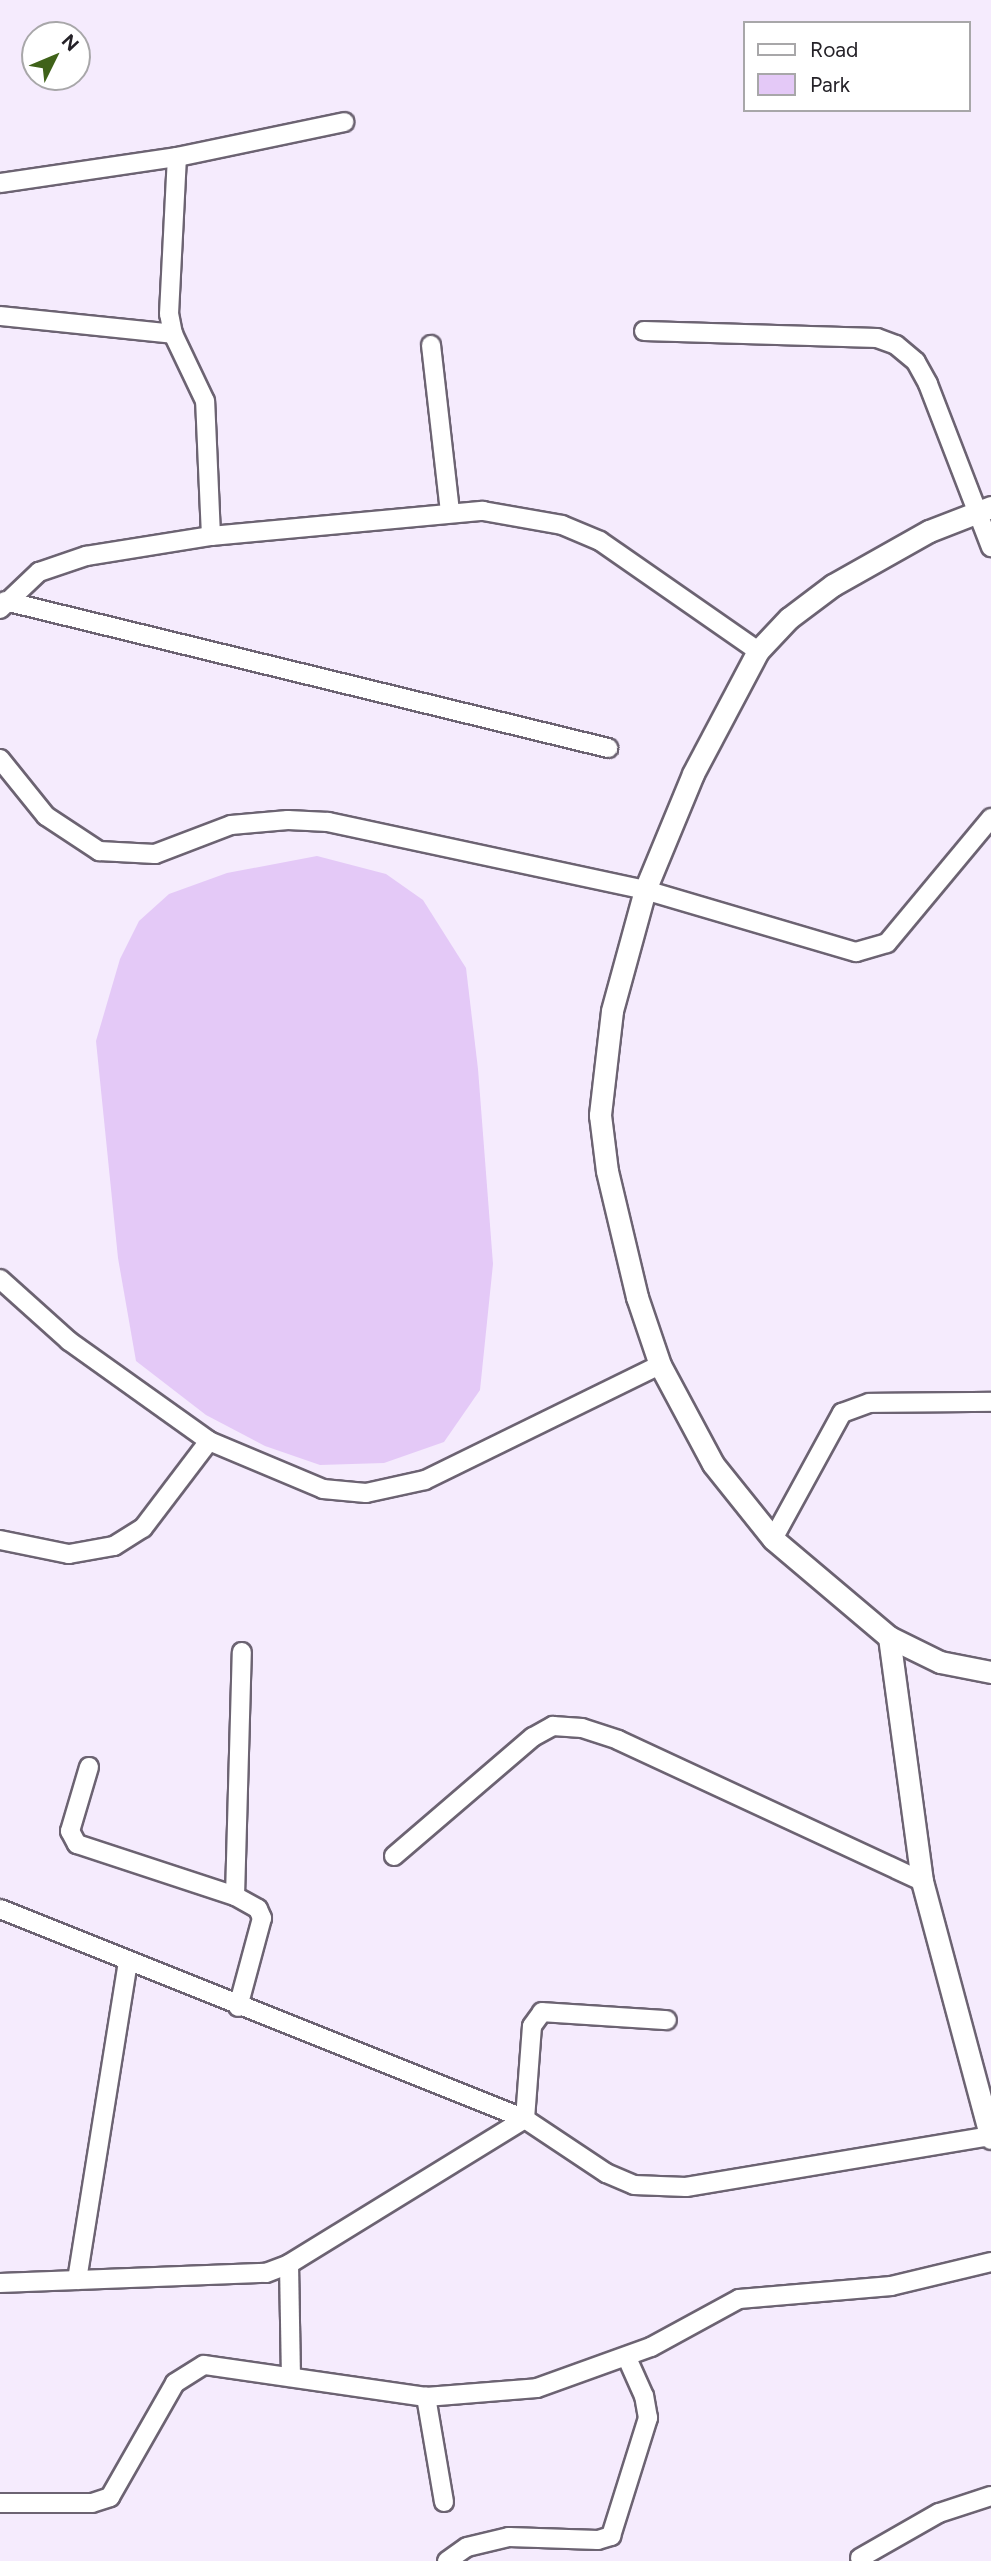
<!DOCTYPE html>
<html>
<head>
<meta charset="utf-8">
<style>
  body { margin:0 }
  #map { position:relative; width:991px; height:2561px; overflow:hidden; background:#f5ebfd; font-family:Figtree,sans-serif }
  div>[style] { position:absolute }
  .green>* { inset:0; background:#e4c9f7 }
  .roads { filter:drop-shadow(2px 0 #6c6372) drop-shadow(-2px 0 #6c6372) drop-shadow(0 2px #6c6372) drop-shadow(0 -2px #6c6372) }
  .minor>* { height:18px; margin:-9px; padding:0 9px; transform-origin:9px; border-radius:9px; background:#fff }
  .tertiary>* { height:21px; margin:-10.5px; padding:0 10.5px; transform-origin:10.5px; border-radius:10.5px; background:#fff }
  span { translate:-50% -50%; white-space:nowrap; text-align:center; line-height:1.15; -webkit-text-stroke:5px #fff; paint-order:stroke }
  .legend { position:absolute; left:743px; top:21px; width:228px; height:91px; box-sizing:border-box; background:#fff; border:2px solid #a8a7a9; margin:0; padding:9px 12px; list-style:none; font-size:21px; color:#252228 }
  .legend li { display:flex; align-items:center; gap:14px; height:35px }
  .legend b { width:35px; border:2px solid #a8a7a9 }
  .north { position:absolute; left:21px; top:21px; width:70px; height:70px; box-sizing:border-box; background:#fff; border:2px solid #a8a7a9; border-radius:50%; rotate:47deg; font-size:19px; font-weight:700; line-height:28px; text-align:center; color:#252228 }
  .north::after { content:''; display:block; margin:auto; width:24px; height:32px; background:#3f6219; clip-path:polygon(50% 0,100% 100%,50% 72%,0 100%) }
</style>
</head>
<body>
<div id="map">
  <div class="green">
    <div style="clip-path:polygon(317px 856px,386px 874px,423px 900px,466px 968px,478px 1069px,493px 1264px,480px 1390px,444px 1442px,384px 1463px,320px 1465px,265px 1446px,206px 1415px,136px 1361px,118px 1258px,96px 1041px,120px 959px,139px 921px,169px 894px,227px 873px)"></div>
  </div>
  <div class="roads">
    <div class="minor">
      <div style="left:0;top:183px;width:179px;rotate:-8.4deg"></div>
      <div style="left:0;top:316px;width:174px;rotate:5.9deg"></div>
      <div style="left:644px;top:331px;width:233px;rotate:1.7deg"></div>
      <div style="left:877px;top:338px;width:20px;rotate:20deg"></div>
      <div style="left:896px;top:345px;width:26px;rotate:40deg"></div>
      <div style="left:916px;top:362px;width:25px;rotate:61deg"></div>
      <div style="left:928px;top:384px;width:175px;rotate:68.9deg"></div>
      <div style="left:431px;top:345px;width:167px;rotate:83.5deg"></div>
      <div style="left:211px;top:536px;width:135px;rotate:-92.5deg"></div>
      <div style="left:205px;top:401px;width:74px;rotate:-115.5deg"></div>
      <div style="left:173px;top:334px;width:20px;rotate:-101deg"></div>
      <div style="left:169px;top:314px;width:157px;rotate:-87.1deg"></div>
      <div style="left:177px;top:157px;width:171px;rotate:-11.8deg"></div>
      <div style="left:5px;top:601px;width:621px;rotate:13.7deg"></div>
      <div style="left:0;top:609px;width:54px;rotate:-43.5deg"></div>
      <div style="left:39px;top:572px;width:50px;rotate:-18.8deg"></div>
      <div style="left:86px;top:556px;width:127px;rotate:-9.1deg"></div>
      <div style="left:211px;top:536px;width:273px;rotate:-5.3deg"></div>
      <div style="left:483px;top:511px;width:80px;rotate:10deg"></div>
      <div style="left:562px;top:525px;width:41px;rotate:22.8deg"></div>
      <div style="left:600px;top:541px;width:193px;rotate:34.8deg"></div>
      <div style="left:0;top:759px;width:73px;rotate:51.1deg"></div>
      <div style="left:46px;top:816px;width:64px;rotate:33.4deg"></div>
      <div style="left:99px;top:851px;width:56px;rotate:3.1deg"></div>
      <div style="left:155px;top:854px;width:81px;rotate:-20.9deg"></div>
      <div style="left:231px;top:825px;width:57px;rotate:-5deg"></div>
      <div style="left:288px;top:820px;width:40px;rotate:2.9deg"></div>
      <div style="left:328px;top:822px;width:324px;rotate:12.1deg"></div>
      <div style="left:645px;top:890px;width:220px;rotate:16.4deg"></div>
      <div style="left:856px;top:952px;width:32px;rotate:-16deg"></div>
      <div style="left:887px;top:943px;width:163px;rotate:-50.2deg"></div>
      <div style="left:0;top:1279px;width:93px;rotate:41.9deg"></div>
      <div style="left:69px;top:1341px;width:172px;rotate:35.5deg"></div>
      <div style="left:209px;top:1441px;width:124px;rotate:22.8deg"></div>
      <div style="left:323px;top:1489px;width:43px;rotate:5.3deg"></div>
      <div style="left:366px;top:1493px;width:60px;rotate:-12.4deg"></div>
      <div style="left:425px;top:1480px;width:262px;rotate:-26.1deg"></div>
      <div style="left:773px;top:1539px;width:144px;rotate:-61.3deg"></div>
      <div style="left:842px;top:1413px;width:29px;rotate:-20deg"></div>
      <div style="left:869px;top:1403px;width:122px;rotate:-0.5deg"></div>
      <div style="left:0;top:1540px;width:70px;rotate:11.5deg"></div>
      <div style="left:69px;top:1554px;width:46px;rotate:-10.1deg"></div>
      <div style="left:114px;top:1546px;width:34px;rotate:-32deg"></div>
      <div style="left:143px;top:1528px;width:109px;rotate:-52.8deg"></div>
      <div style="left:89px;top:1767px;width:67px;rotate:106.5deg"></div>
      <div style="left:70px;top:1831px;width:15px;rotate:62deg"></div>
      <div style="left:77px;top:1844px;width:166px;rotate:18.2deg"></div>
      <div style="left:235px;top:1896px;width:26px;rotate:29deg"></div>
      <div style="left:258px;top:1909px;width:10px;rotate:66deg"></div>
      <div style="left:262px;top:1918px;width:92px;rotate:105.1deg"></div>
      <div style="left:394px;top:1856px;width:183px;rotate:-40.6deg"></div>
      <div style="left:533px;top:1737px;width:23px;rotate:-29deg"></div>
      <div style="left:553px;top:1726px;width:29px;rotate:4deg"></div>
      <div style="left:582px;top:1728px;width:38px;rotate:18deg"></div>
      <div style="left:618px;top:1740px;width:335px;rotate:24.9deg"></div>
      <div style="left:235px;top:1896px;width:244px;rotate:-88.4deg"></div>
      <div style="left:0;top:1909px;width:565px;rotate:21.8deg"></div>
      <div style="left:525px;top:2119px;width:97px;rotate:33.7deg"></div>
      <div style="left:606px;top:2173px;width:30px;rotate:23deg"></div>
      <div style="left:634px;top:2185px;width:52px;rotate:2.2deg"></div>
      <div style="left:686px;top:2187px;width:308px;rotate:-9.5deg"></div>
      <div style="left:289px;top:2264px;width:113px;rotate:89deg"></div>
      <div style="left:77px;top:2280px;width:322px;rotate:-80.9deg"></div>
      <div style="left:0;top:2283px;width:266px;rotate:-2.2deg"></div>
      <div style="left:266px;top:2273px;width:25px;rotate:-21deg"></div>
      <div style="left:289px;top:2264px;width:277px;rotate:-31.6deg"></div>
      <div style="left:525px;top:2119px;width:93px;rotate:-85.7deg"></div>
      <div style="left:532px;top:2026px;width:17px;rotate:-54deg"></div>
      <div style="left:542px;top:2012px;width:125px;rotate:3.7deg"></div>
      <div style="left:444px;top:2502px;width:107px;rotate:-99.7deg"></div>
      <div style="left:426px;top:2397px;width:111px;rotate:-4.6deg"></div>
      <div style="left:537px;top:2388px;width:121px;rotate:-19.8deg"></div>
      <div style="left:651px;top:2347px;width:100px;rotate:-28.6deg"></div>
      <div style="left:739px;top:2299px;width:153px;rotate:-4.9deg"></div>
      <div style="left:891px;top:2286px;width:103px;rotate:-13.5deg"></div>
      <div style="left:0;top:2503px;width:92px"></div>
      <div style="left:92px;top:2503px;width:19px;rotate:-18deg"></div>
      <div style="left:110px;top:2497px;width:131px;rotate:-60.3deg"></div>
      <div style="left:175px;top:2383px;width:34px;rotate:-32deg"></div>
      <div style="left:204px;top:2365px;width:224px;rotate:8.2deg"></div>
      <div style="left:860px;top:2558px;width:91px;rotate:-29.7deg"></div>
      <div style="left:939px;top:2513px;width:55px;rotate:-18.1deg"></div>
      <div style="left:447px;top:2561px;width:24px;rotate:-35deg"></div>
      <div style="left:467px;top:2547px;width:43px;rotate:-13.4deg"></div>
      <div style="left:509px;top:2537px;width:89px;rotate:1.9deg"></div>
      <div style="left:598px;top:2540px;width:14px;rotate:-17deg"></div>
      <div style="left:611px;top:2536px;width:124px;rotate:-72.6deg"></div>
      <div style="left:648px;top:2418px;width:22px;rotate:-100deg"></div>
      <div style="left:644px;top:2396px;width:42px;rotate:-114.1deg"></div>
    </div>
    <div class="tertiary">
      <div style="left:991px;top:507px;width:66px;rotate:158.8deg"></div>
      <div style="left:929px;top:531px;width:110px;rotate:150.6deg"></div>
      <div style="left:833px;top:585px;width:55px;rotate:143.1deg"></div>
      <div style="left:789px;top:618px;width:45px;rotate:133.2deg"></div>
      <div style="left:758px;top:651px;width:139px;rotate:117.9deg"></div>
      <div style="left:693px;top:774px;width:126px;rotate:112.5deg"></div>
      <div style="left:645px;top:890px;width:125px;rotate:105.3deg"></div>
      <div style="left:612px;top:1011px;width:105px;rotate:96.6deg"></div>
      <div style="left:600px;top:1115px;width:56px;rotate:82.9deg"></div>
      <div style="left:607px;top:1171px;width:130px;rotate:76.6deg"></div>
      <div style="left:637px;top:1297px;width:72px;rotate:71.3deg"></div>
      <div style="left:660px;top:1365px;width:112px;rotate:61.8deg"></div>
      <div style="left:713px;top:1464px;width:96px;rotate:51.3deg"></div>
      <div style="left:773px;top:1539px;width:152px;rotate:40.2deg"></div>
      <div style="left:889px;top:1637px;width:57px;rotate:26.1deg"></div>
      <div style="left:940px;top:1662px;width:52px;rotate:11.1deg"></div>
      <div style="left:889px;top:1637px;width:246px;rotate:82.3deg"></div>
      <div style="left:922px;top:1881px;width:266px;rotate:75deg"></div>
    </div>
  </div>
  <ul class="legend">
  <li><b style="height:9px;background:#fff"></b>Road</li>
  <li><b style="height:19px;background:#e4c9f7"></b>Park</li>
  </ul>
  <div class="north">N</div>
</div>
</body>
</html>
